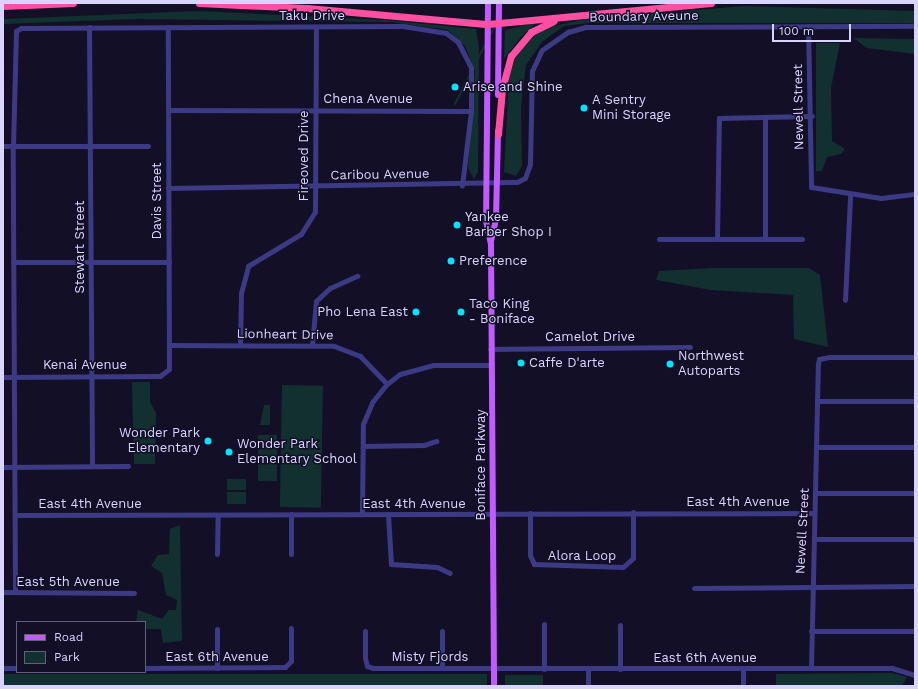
<!DOCTYPE html>
<html>
<head>
<meta charset="utf-8">
<style>
  body { margin:0 }
  #map { position:relative; width:918px; height:689px; overflow:hidden; background:#130f26; font-family:"Work Sans",sans-serif }
  div>[style] { position:absolute }
  .green>* { inset:0; background:#12302f; transform-origin:0 0 }
  .minor>* { height:5px; margin:-2.5px; padding:0 2.5px; transform-origin:2.5px; border-radius:2.5px; background:#3d3a85 }
  .major>* { height:6px; margin:-3px; padding:0 3px; transform-origin:3px; border-radius:3px; background:#c25bff }
  .highway>* { height:7px; margin:-3.5px; padding:0 3.5px; transform-origin:3.5px; border-radius:3.5px; background:#ff4fa3 }
  .dots>* { width:11px; height:11px; translate:-50% -50%; box-sizing:border-box; border:2px solid #130f26; border-radius:50% }
  span { translate:-50% -50%; white-space:nowrap; text-align:center; line-height:1.15; -webkit-text-stroke:3px #130f26; paint-order:stroke }
  .street-label { font-size:13px; color:#d9d4ff }
  .poi-label { font-size:13px; color:#d9d4ff }
  .left { translate:0 -50%; text-align:left }
  .right { translate:-100% -50%; text-align:right }
  .frame { position:absolute; inset:0; border:4px solid #d9d4ff; pointer-events:none }
  .legend { position:absolute; left:16px; top:621px; width:130px; height:52px; box-sizing:border-box; background:#130f26; border:1px solid #625e7d; margin:0; padding:5px 7px; list-style:none; font-size:12px; color:#d9d4ff }
  .legend li { display:flex; align-items:center; gap:8px; height:20px }
  .legend b { width:20px; border:1px solid #625e7d }
  .scale { position:absolute; left:772px; top:24px; width:79px; height:18px; box-sizing:border-box; border:2px solid #d9d4ff; border-top:0; padding-left:5px; font-size:12px; line-height:14px; white-space:nowrap; color:#d9d4ff; -webkit-text-stroke:3px #130f26; paint-order:stroke }
</style>
</head>
<body>
<div id="map">
  <div class="green">
    <div style="clip-path:polygon(743px 6px,915px 11px,915px 23px,589px 23px,564px 26px,542px 42px,526px 65px,521px 107px,522px 166px,516px 176px,504px 172px,509px 74px,520px 49px,534px 34px,550px 27px,581px 20px)"></div>
    <div style="clip-path:polygon(198px 11px,385px 20px,476px 29px,479px 48px,478px 172px,474px 179px,468px 168px,475px 71px,465px 46px,448px 30px,392px 22px,137px 19px,3px 24px,3px 19px)"></div>
    <div style="clip-path:polygon(536px 23px,521px 37px,504px 59px,505px 30px)"></div>
    <div style="left:493px;top:27px;width:2px;height:87px;rotate:27deg"></div>
    <div style="clip-path:polygon(853px 38px,915px 39px,915px 54px,867px 48px)"></div>
    <div style="clip-path:polygon(816px 43px,840px 43px,831px 88px,832px 141px,845px 149px,841px 154px,827px 157px,822px 171px,816px 171px)"></div>
    <div style="clip-path:polygon(712px 268px,809px 268px,820px 275px,828px 347px,794px 339px,793px 295px,711px 290px,656px 280px,659px 271px)"></div>
    <div style="clip-path:polygon(132px 382px,150px 382px,150px 402px,156px 413px,155px 464px,134px 464px)"></div>
    <div style="left:282px;top:385px;width:41px;height:122px;rotate:1deg"></div>
    <div style="clip-path:polygon(264px 405px,270px 405px,270px 425px,260px 425px)"></div>
    <div style="left:258px;top:435px;width:19px;height:46px"></div>
    <div style="left:227px;top:479px;width:19px;height:11px"></div>
    <div style="left:227px;top:492px;width:19px;height:12px"></div>
    <div style="clip-path:polygon(180px 525px,182px 641px,163px 643px,161px 629px,145px 629px,145px 622px,136px 622px,138px 610px,162px 619px,169px 610px,176px 610px,177px 600px,166px 595px,162px 573px,151px 566px,158px 555px,169px 554px,170px 529px)"></div>
    <div style="clip-path:polygon(892px 673px,907px 677px,902px 686px,776px 686px,776px 674px)"></div>
    <div style="left:3px;top:674px;width:484px;height:12px"></div>
    <div style="left:505px;top:675px;width:38px;height:11px"></div>
  </div>
  <div class="minor">
    <div style="left:808px;top:26px;width:161px;rotate:88.9deg"></div>
    <div style="left:811px;top:187px;width:71px;rotate:8.9deg"></div>
    <div style="left:881px;top:198px;width:34px;rotate:-7deg"></div>
    <div style="left:89px;top:27px;width:439px;rotate:89.6deg"></div>
    <div style="left:169px;top:110px;width:302px;rotate:0.2deg"></div>
    <div style="left:765px;top:117px;width:122px;rotate:90deg"></div>
    <div style="left:3px;top:146px;width:145px"></div>
    <div style="left:168px;top:188px;width:349px;rotate:-1deg"></div>
    <div style="left:517px;top:182px;width:9px;rotate:-27deg"></div>
    <div style="left:525px;top:178px;width:15px;rotate:-70deg"></div>
    <div style="left:530px;top:164px;width:93px;rotate:-88.8deg"></div>
    <div style="left:532px;top:71px;width:23px;rotate:-65deg"></div>
    <div style="left:542px;top:50px;width:32px;rotate:-35deg"></div>
    <div style="left:568px;top:32px;width:19px;rotate:-16deg"></div>
    <div style="left:586px;top:27px;width:329px;rotate:-0.2deg"></div>
    <div style="left:659px;top:239px;width:143px"></div>
    <div style="left:717px;top:239px;width:121px;rotate:-89.1deg"></div>
    <div style="left:719px;top:118px;width:93px;rotate:-1.2deg"></div>
    <div style="left:13px;top:262px;width:156px"></div>
    <div style="left:845px;top:300px;width:104px;rotate:-87.2deg"></div>
    <div style="left:169px;top:345px;width:165px;rotate:0.3deg"></div>
    <div style="left:334px;top:346px;width:28px;rotate:21deg"></div>
    <div style="left:360px;top:356px;width:39px;rotate:46deg"></div>
    <div style="left:240px;top:345px;width:52px;rotate:-88.9deg"></div>
    <div style="left:241px;top:293px;width:28px;rotate:-75deg"></div>
    <div style="left:248px;top:266px;width:62px;rotate:-31.1deg"></div>
    <div style="left:301px;top:234px;width:26px;rotate:-58deg"></div>
    <div style="left:315px;top:212px;width:185px;rotate:-89.7deg"></div>
    <div style="left:312px;top:345px;width:44px;rotate:-84.8deg"></div>
    <div style="left:316px;top:301px;width:19px;rotate:-43deg"></div>
    <div style="left:330px;top:288px;width:30px;rotate:-24deg"></div>
    <div style="left:490px;top:349px;width:200px;rotate:-0.6deg"></div>
    <div style="left:3px;top:377px;width:157px;rotate:-0.4deg"></div>
    <div style="left:160px;top:376px;width:11px;rotate:-38deg"></div>
    <div style="left:169px;top:369px;width:342px;rotate:-90.2deg"></div>
    <div style="left:817px;top:401px;width:98px"></div>
    <div style="left:363px;top:446px;width:61px;rotate:-0.9deg"></div>
    <div style="left:424px;top:445px;width:13px;rotate:-18deg"></div>
    <div style="left:816px;top:447px;width:99px"></div>
    <div style="left:3px;top:467px;width:125px;rotate:-0.5deg"></div>
    <div style="left:817px;top:493px;width:98px"></div>
    <div style="left:530px;top:513px;width:42px;rotate:90deg"></div>
    <div style="left:530px;top:555px;width:10px;rotate:66deg"></div>
    <div style="left:534px;top:564px;width:89px;rotate:1.9deg"></div>
    <div style="left:623px;top:567px;width:13px;rotate:-42deg"></div>
    <div style="left:633px;top:558px;width:46px;rotate:-90deg"></div>
    <div style="left:291px;top:514px;width:40px;rotate:90deg"></div>
    <div style="left:362px;top:514px;width:90px;rotate:-89.4deg"></div>
    <div style="left:363px;top:424px;width:25px;rotate:-67deg"></div>
    <div style="left:373px;top:401px;width:22px;rotate:-51deg"></div>
    <div style="left:387px;top:384px;width:16px;rotate:-38deg"></div>
    <div style="left:400px;top:374px;width:35px;rotate:-15deg"></div>
    <div style="left:434px;top:365px;width:57px"></div>
    <div style="left:388px;top:514px;width:50px;rotate:86.6deg"></div>
    <div style="left:391px;top:564px;width:46px;rotate:3.7deg"></div>
    <div style="left:437px;top:567px;width:14px;rotate:25deg"></div>
    <div style="left:15px;top:515px;width:798px;rotate:-0.14deg"></div>
    <div style="left:814px;top:539px;width:101px"></div>
    <div style="left:217px;top:554px;width:39px;rotate:-89deg"></div>
    <div style="left:694px;top:588px;width:221px;rotate:-0.5deg"></div>
    <div style="left:3px;top:592px;width:131px;rotate:0.4deg"></div>
    <div style="left:15px;top:592px;width:446px;rotate:-90.3deg"></div>
    <div style="left:13px;top:146px;width:115px;rotate:-88.5deg"></div>
    <div style="left:16px;top:31px;width:6px;rotate:-31deg"></div>
    <div style="left:21px;top:28px;width:382px;rotate:-0.3deg"></div>
    <div style="left:403px;top:26px;width:44px;rotate:9.2deg"></div>
    <div style="left:446px;top:33px;width:15px;rotate:37deg"></div>
    <div style="left:458px;top:42px;width:29px;rotate:63deg"></div>
    <div style="left:471px;top:68px;width:43px;rotate:90deg"></div>
    <div style="left:471px;top:111px;width:75px;rotate:96.9deg"></div>
    <div style="left:544px;top:624px;width:45px;rotate:90deg"></div>
    <div style="left:365px;top:631px;width:27px;rotate:90deg"></div>
    <div style="left:365px;top:658px;width:8px;rotate:76deg"></div>
    <div style="left:367px;top:666px;width:6px;rotate:18deg"></div>
    <div style="left:373px;top:668px;width:519px"></div>
    <div style="left:892px;top:668px;width:24px;rotate:17deg"></div>
    <div style="left:811px;top:631px;width:104px"></div>
    <div style="left:3px;top:668px;width:14px"></div>
    <div style="left:145px;top:668px;width:140px;rotate:-0.4deg"></div>
    <div style="left:285px;top:667px;width:8px;rotate:-45deg"></div>
    <div style="left:291px;top:661px;width:33px;rotate:-90deg"></div>
    <div style="left:217px;top:668px;width:39px;rotate:-90deg"></div>
    <div style="left:442px;top:668px;width:37px;rotate:-90deg"></div>
    <div style="left:811px;top:668px;width:304px;rotate:-88.7deg"></div>
    <div style="left:818px;top:364px;width:5px;rotate:-79deg"></div>
    <div style="left:819px;top:359px;width:10px;rotate:-11deg"></div>
    <div style="left:829px;top:357px;width:86px"></div>
    <div style="left:620px;top:669px;width:44px;rotate:-90deg"></div>
    <div style="left:743px;top:669px;width:17px;rotate:90deg"></div>
    <div style="left:588px;top:686px;width:17px;rotate:-90deg"></div>
  </div>
  <div class="major">
    <div style="left:488px;top:3px;width:218px;rotate:90.5deg"></div>
    <div style="left:486px;top:221px;width:25px;rotate:78deg"></div>
    <div style="left:491px;top:245px;width:441px;rotate:89.6deg"></div>
    <div style="left:498px;top:95px;width:92px;rotate:-89.4deg"></div>
    <div style="left:491px;top:241px;width:22px;rotate:-77deg"></div>
    <div style="left:496px;top:220px;width:89px;rotate:-88.7deg"></div>
  </div>
  <div class="highway">
    <div style="left:199px;top:3px;width:108px;rotate:2.7deg"></div>
    <div style="left:307px;top:8px;width:182px;rotate:5.1deg"></div>
    <div style="left:488px;top:24px;width:224px;rotate:-5.4deg"></div>
    <div style="left:3px;top:6px;width:70px;rotate:-2.5deg"></div>
    <div style="left:498px;top:134px;width:45px;rotate:-84.9deg"></div>
    <div style="left:502px;top:89px;width:34px;rotate:-75deg"></div>
    <div style="left:511px;top:56px;width:31px;rotate:-50deg"></div>
    <div style="left:531px;top:32px;width:25px;rotate:-26deg"></div>
  </div>
  <div class="dots">
    <div style="left:455px;top:87px;background:#00e5ff"></div>
    <div style="left:584px;top:108px;background:#00e5ff"></div>
    <div style="left:457px;top:225px;background:#00e5ff"></div>
    <div style="left:451px;top:261px;background:#00e5ff"></div>
    <div style="left:416px;top:312px;background:#00e5ff"></div>
    <div style="left:461px;top:312px;background:#00e5ff"></div>
    <div style="left:521px;top:363px;background:#00e5ff"></div>
    <div style="left:670px;top:364px;background:#00e5ff"></div>
    <div style="left:208px;top:441px;background:#00e5ff"></div>
    <div style="left:229px;top:452px;background:#00e5ff"></div>
  </div>
  <div class="street-label">
    <span style="left:312px;top:16px">Taku Drive</span>
    <span style="left:644px;top:17px;rotate:-1deg">Boundary Aveune</span>
    <span style="left:368px;top:99px">Chena Avenue</span>
    <span style="left:799px;top:107px;rotate:-91deg">Newell Street</span>
    <span style="left:304px;top:156px;rotate:-90deg">Fireoved Drive</span>
    <span style="left:380px;top:175px;rotate:-1deg">Caribou Avenue</span>
    <span style="left:157px;top:201px;rotate:-90deg">Davis Street</span>
    <span style="left:80px;top:247px;rotate:-90deg">Stewart Street</span>
    <span style="left:285px;top:335px;rotate:1deg">Lionheart Drive</span>
    <span style="left:590px;top:337px">Camelot Drive</span>
    <span style="left:85px;top:365px">Kenai Avenue</span>
    <span style="left:481px;top:465px;rotate:-90deg">Boniface Parkway</span>
    <span style="left:738px;top:502px">East 4th Avenue</span>
    <span style="left:90px;top:504px">East 4th Avenue</span>
    <span style="left:414px;top:504px">East 4th Avenue</span>
    <span style="left:803px;top:531px;rotate:-87deg">Newell Street</span>
    <span style="left:582px;top:556px">Alora Loop</span>
    <span style="left:68px;top:582px">East 5th Avenue</span>
    <span style="left:217px;top:657px">East 6th Avenue</span>
    <span style="left:430px;top:657px">Misty Fjords</span>
    <span style="left:705px;top:658px">East 6th Avenue</span>
  </div>
  <div class="poi-label">
    <span class="left" style="left:463px;top:87px">Arise and Shine</span>
    <span class="left" style="left:592px;top:108px">A Sentry<br>Mini Storage</span>
    <span class="left" style="left:465px;top:225px">Yankee<br>Barber Shop I</span>
    <span class="left" style="left:459px;top:261px">Preference</span>
    <span class="left" style="left:469px;top:312px">Taco King<br>- Boniface</span>
    <span class="right" style="left:408px;top:312px">Pho Lena East</span>
    <span class="left" style="left:678px;top:364px">Northwest<br>Autoparts</span>
    <span class="left" style="left:529px;top:363px">Caffe D'arte</span>
    <span class="right" style="left:200px;top:441px">Wonder Park<br>Elementary</span>
    <span class="left" style="left:237px;top:452px">Wonder Park<br>Elementary School</span>
  </div>
  <div class="frame"></div>
  <ul class="legend">
  <li><b style="height:5px;background:#c25bff"></b>Road</li>
  <li><b style="height:11px;background:#12302f"></b>Park</li>
  </ul>
  <div class="scale">100 m</div>
</div>
</body>
</html>
